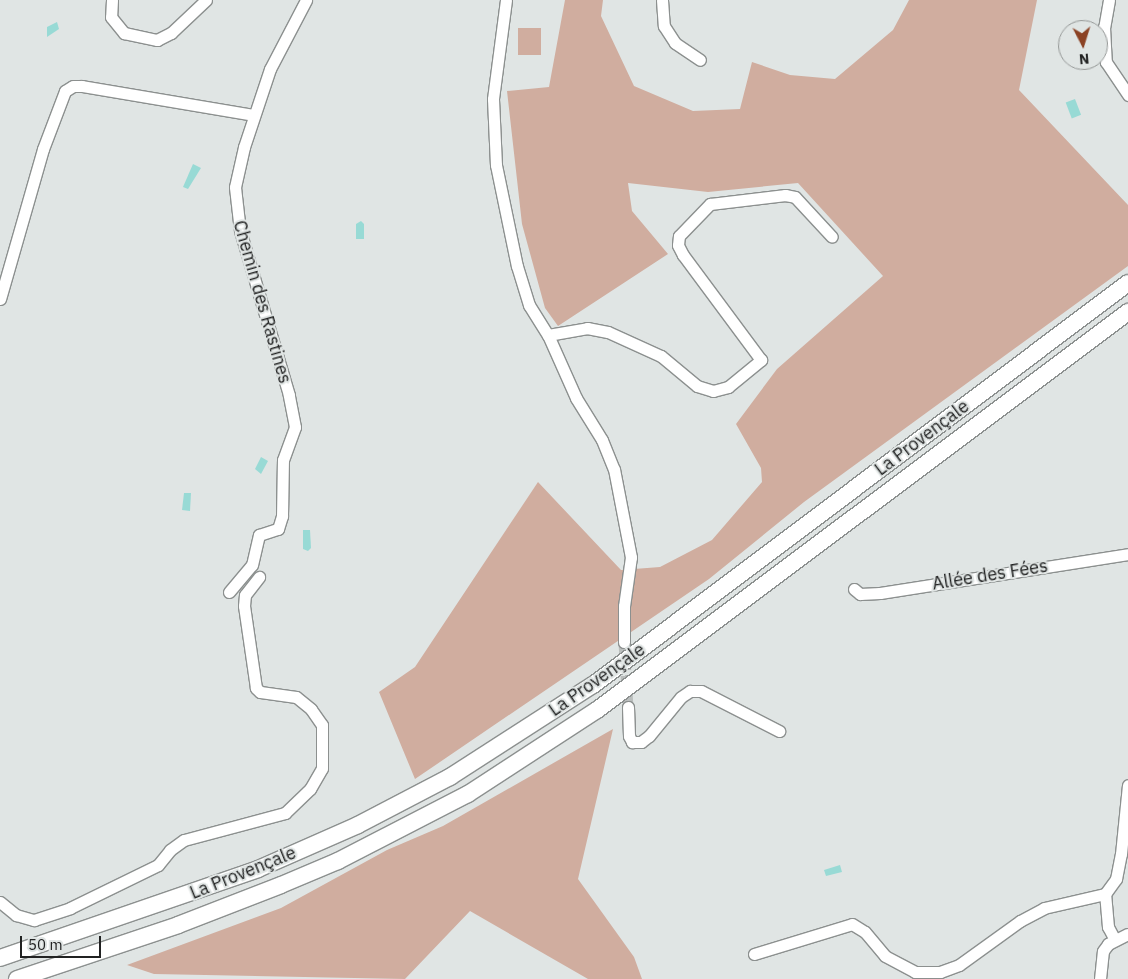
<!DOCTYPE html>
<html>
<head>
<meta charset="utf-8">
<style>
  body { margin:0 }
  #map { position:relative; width:1128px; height:979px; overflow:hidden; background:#e0e5e4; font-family:"IBM Plex Sans",sans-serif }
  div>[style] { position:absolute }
  .green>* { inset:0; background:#d0ad9f; transform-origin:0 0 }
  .water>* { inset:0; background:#98dad5; transform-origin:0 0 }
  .minor-tunnel>* { height:11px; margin-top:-5.5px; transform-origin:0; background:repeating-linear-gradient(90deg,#babebd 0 11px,transparent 0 16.5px) }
  .roads { filter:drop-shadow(1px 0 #8c908f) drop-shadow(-1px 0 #8c908f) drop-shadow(0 1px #8c908f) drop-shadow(0 -1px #8c908f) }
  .minor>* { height:11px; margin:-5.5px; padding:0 5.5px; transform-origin:5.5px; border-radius:5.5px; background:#fff }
  .highway>* { height:16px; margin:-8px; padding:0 8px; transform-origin:8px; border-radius:8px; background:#fff }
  span { translate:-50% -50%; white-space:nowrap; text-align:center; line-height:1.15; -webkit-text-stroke:4px #e0e5e4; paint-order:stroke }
  .street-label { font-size:18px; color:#212222 }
  .north { position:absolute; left:1058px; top:20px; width:50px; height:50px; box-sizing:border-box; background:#e0e5e4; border:1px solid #949796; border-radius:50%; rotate:175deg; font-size:14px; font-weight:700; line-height:20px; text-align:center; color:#212222 }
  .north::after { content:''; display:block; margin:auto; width:18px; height:22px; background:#8b4224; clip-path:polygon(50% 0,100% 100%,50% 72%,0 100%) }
  .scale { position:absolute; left:20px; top:936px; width:81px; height:22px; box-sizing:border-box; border:2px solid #212222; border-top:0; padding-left:6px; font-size:15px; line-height:18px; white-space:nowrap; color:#212222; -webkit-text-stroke:4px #e0e5e4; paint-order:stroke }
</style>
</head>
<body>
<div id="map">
  <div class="green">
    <div style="clip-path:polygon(565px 0,603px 0,601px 16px,634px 86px,693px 111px,740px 109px,752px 62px,790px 75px,835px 79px,893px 30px,909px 0,1037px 0,1019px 90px,1128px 205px,1128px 266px,804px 502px,709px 579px,415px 779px,379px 692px,415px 667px,538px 482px,621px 570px,660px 567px,712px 540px,762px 482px,761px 468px,736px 424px,777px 369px,883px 276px,798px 183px,708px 192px,628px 183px,632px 211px,668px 254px,558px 326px,545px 308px,522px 224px,507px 91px,549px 87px)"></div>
    <div style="left:518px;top:28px;width:23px;height:27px"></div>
    <div style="clip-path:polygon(613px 729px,578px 879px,634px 957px,642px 979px,588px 979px,470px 911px,405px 979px,154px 974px,127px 965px,281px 908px,387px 850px,443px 826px)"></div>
  </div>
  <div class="water">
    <div style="clip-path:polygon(57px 22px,59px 29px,47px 37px,47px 27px)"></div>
    <div style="left:1075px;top:99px;width:17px;height:10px;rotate:69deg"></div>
    <div style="clip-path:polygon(193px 164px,201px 168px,188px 189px,183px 187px)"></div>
    <div style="clip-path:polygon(361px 221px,364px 224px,364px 239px,356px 239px,356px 224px)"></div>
    <div style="clip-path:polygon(261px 457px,268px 461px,261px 474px,255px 469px)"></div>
    <div style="clip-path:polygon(184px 493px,191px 493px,190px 511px,182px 510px)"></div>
    <div style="clip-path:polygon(303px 530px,310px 530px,311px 548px,308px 551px,303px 549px)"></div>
    <div style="clip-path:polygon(840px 865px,842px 872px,826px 876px,824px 870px)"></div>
  </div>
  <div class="minor-tunnel">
    <div style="left:624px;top:642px;width:65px;rotate:86.5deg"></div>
  </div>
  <div class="roads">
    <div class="minor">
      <div style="left:112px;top:0;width:17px;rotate:93deg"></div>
      <div style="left:111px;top:17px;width:21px;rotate:51deg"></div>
      <div style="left:124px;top:33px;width:34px;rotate:12deg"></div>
      <div style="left:157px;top:40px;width:16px;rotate:-27deg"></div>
      <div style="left:171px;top:33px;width:48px;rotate:-43.3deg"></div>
      <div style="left:506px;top:0;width:100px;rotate:97.5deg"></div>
      <div style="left:493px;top:99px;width:66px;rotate:87.4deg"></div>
      <div style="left:496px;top:165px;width:103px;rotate:78.3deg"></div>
      <div style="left:517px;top:266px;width:41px;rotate:72.9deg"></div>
      <div style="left:529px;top:305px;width:36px;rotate:58deg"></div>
      <div style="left:548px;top:335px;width:69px;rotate:66deg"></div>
      <div style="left:576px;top:398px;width:49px;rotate:58.2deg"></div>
      <div style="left:602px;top:440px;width:31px;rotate:68deg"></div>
      <div style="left:614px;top:469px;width:90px;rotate:79.1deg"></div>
      <div style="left:631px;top:557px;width:49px;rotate:98.1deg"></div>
      <div style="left:624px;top:606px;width:36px;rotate:90deg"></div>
      <div style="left:662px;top:0;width:26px;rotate:86deg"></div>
      <div style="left:664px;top:26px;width:20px;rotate:57deg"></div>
      <div style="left:675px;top:43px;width:30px;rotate:34deg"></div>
      <div style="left:1109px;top:0;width:27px;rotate:100deg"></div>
      <div style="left:1104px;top:27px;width:35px;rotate:87deg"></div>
      <div style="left:1106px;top:62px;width:40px;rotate:56deg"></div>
      <div style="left:0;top:299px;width:156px;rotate:-74deg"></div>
      <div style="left:43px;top:149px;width:62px;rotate:-69.2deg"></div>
      <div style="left:65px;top:91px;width:9px;rotate:-32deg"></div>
      <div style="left:73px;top:86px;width:9px"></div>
      <div style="left:82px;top:86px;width:174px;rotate:9.6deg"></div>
      <div style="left:548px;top:335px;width:40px;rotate:-10deg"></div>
      <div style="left:587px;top:328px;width:21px;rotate:11deg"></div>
      <div style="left:608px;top:332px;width:58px;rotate:24.4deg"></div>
      <div style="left:661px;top:356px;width:47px;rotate:39.8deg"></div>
      <div style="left:697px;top:386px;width:17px;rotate:17deg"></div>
      <div style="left:713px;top:391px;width:16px;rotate:-15deg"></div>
      <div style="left:728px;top:387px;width:43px;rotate:-39.3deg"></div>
      <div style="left:761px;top:360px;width:131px;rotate:-126.6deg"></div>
      <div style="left:683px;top:255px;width:11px;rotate:-117deg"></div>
      <div style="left:678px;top:245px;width:9px;rotate:-84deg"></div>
      <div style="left:679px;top:236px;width:45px;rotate:-45.9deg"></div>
      <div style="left:710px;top:204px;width:76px;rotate:-6.8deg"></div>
      <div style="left:785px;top:195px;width:10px;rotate:11deg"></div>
      <div style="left:795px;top:197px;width:54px;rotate:47.2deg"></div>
      <div style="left:854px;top:589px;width:8px;rotate:40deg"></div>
      <div style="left:860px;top:594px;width:20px;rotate:-3deg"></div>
      <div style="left:880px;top:593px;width:251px;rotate:-8.9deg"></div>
      <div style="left:229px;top:592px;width:35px;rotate:-50deg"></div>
      <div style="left:252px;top:565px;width:31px;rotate:-77deg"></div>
      <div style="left:259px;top:535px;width:20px;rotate:-18deg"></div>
      <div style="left:278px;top:529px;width:14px;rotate:-73deg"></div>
      <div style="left:282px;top:516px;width:56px;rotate:-89deg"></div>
      <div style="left:283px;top:460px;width:35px;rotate:-70deg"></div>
      <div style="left:295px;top:427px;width:33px;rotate:-101deg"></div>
      <div style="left:289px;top:395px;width:171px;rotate:-106.6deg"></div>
      <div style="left:240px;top:231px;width:44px;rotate:-96.5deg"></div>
      <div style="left:235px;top:187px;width:41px;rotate:-77.3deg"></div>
      <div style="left:244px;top:147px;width:82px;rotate:-71.6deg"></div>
      <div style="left:270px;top:69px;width:78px;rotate:-62.4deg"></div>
      <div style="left:628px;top:707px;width:29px;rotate:88deg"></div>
      <div style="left:629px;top:736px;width:7px;rotate:63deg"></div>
      <div style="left:632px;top:742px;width:9px"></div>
      <div style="left:641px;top:742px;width:10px;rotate:-37deg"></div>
      <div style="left:649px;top:736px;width:50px;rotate:-50.6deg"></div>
      <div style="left:681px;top:697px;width:11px;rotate:-34deg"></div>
      <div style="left:690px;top:691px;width:11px"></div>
      <div style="left:701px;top:691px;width:88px;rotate:27.1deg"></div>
      <div style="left:0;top:902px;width:21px;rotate:39deg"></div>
      <div style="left:16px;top:915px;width:19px;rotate:16deg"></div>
      <div style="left:34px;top:920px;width:38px;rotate:-18deg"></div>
      <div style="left:70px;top:908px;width:98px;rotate:-26deg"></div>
      <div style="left:158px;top:865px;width:19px;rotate:-51deg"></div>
      <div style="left:170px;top:850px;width:17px;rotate:-36deg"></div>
      <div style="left:184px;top:840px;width:105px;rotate:-15deg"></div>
      <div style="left:285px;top:813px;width:35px;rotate:-44deg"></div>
      <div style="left:310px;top:789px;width:24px;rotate:-60deg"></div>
      <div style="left:322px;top:768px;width:43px;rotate:-90deg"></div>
      <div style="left:322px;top:725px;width:19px;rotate:-125deg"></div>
      <div style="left:311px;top:709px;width:19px;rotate:-141deg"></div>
      <div style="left:296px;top:697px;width:36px;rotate:-172deg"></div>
      <div style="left:260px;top:692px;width:6px;rotate:-135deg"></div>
      <div style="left:256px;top:688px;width:83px;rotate:-98.3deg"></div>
      <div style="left:244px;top:606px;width:11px;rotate:-85deg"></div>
      <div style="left:245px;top:595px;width:23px;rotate:-52deg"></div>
      <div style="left:1115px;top:940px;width:15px;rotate:-118deg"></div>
      <div style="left:1108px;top:927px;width:33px;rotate:-95deg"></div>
      <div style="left:1105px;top:894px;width:19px;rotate:-54deg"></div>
      <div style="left:1116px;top:879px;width:25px;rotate:-79deg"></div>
      <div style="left:1121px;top:854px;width:69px;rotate:-84.2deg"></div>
      <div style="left:754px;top:954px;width:102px;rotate:-17deg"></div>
      <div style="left:852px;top:924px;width:15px;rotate:32deg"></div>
      <div style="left:865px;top:932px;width:31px;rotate:50deg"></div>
      <div style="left:885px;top:956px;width:34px;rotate:28deg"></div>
      <div style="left:915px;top:972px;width:25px"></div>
      <div style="left:940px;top:972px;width:20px;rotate:-20deg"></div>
      <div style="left:959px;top:965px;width:75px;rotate:-35.8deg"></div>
      <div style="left:1020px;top:921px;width:27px;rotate:-28deg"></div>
      <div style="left:1044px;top:908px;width:63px;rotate:-12.9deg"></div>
      <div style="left:1100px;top:979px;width:28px;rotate:-84deg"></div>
      <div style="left:1103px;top:951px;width:9px;rotate:-54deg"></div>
      <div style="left:1108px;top:944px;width:22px;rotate:-27deg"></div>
    </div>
    <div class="highway">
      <div style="left:0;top:958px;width:273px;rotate:-19deg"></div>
      <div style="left:258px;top:869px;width:109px;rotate:-23.7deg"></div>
      <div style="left:358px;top:825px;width:104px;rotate:-27.6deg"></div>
      <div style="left:450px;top:777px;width:170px;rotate:-32.8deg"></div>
      <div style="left:593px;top:685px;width:669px;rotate:-36.92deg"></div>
      <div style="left:17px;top:979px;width:170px;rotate:-18.5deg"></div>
      <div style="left:178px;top:925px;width:110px;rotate:-21.2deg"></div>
      <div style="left:281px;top:885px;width:62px;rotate:-22.8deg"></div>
      <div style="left:338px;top:861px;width:146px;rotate:-27.3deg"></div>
      <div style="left:468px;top:794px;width:154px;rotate:-33.1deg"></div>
      <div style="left:597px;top:710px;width:664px;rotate:-36.85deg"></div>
    </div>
  </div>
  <div class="street-label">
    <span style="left:262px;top:302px;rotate:74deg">Chemin des Rastines</span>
    <span style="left:922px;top:438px;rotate:-37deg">La Provençale</span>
    <span style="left:990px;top:575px;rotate:-9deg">Allée des Fées</span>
    <span style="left:597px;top:680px;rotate:-35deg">La Provençale</span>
    <span style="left:243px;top:873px;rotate:-22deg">La Provençale</span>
  </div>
  <div class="north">N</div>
  <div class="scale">50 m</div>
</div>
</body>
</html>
